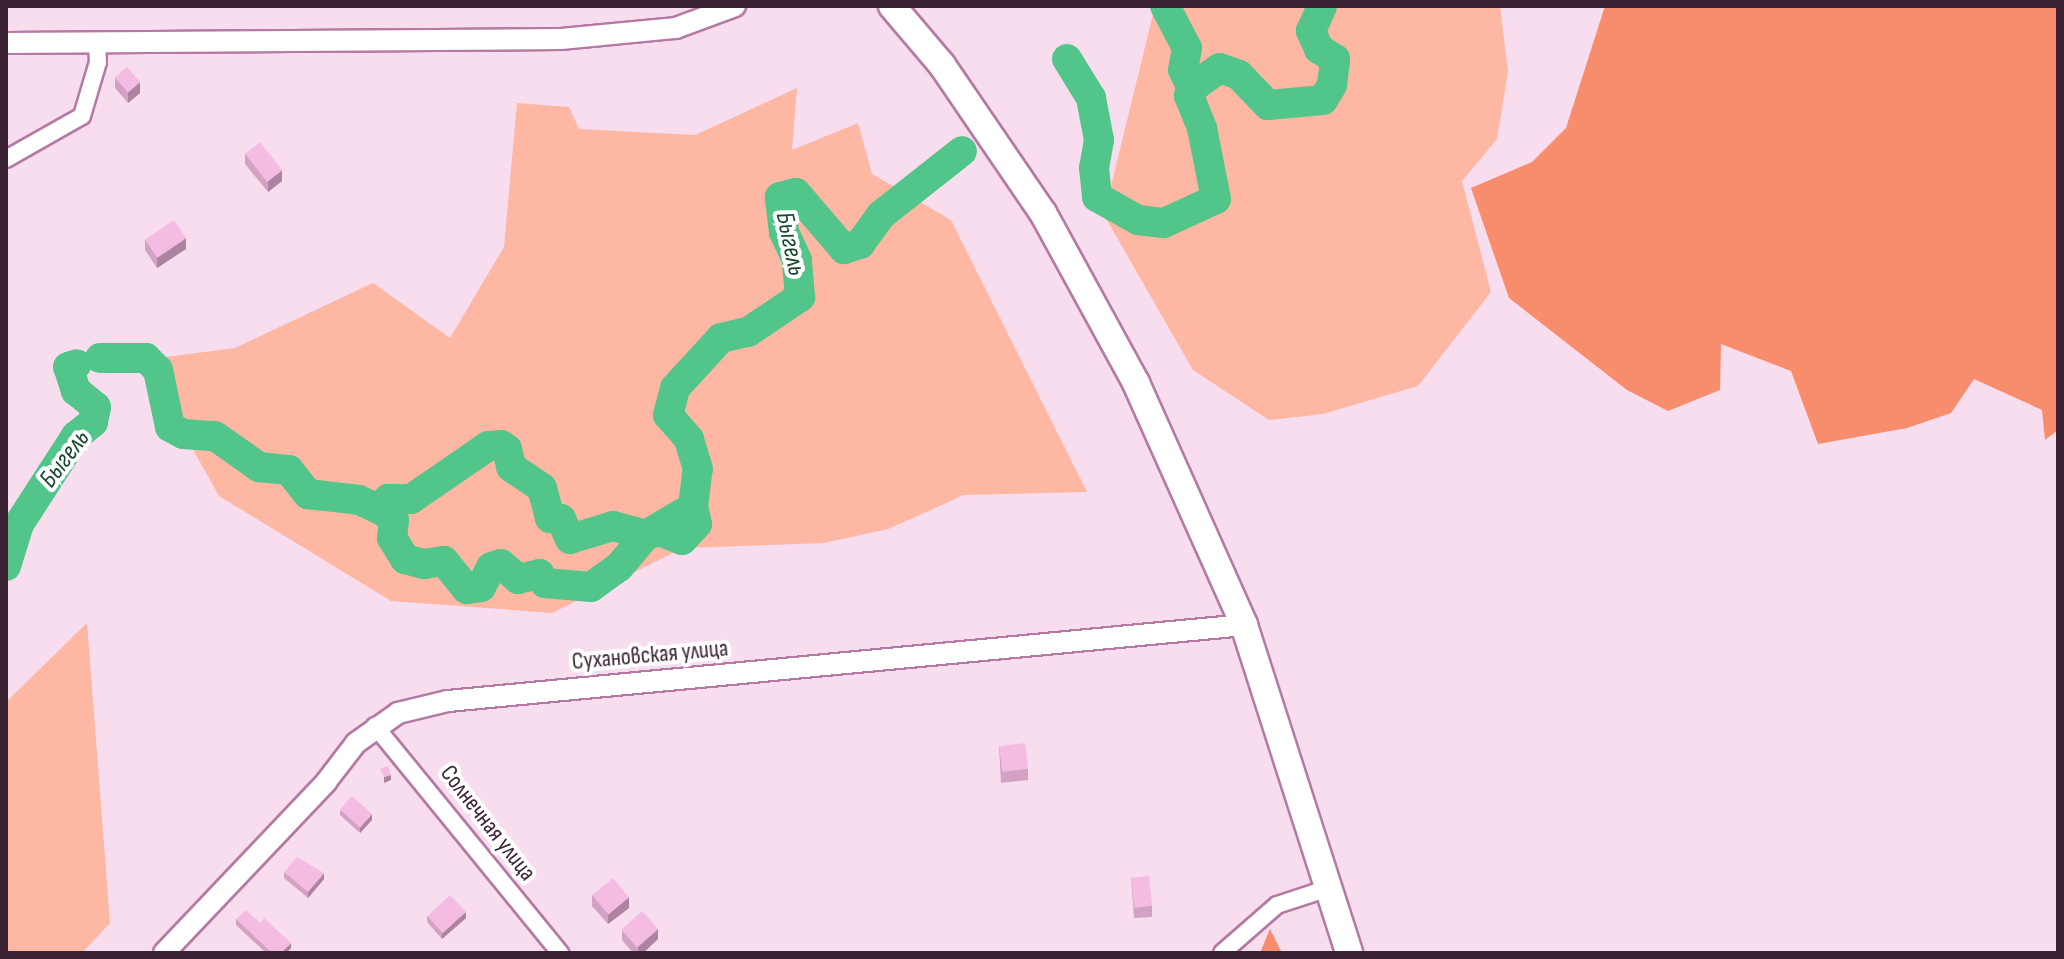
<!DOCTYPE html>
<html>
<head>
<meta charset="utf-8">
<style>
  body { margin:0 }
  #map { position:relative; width:2064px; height:959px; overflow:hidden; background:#f8ddef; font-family:"Sofia Sans Condensed",sans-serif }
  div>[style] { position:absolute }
  .green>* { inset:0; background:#fdb7a2 }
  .forest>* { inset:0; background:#f78d6c }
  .river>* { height:30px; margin:-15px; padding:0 15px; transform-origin:15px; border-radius:15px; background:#51c58a }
  .roads { filter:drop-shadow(2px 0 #b57aa4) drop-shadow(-2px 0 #b57aa4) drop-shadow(0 2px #b57aa4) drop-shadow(0 -2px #b57aa4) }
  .minor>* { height:16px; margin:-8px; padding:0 8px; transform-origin:8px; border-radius:8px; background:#fff }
  .tertiary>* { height:20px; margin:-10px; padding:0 10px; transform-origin:10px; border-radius:10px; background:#fff }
  .primary>* { height:26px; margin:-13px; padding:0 13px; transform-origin:13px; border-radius:13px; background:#fff }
  .wall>* { inset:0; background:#d3a2c3 }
  .shaded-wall>* { inset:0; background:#ac849f }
  .building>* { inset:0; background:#f5bce3; transform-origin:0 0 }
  span { translate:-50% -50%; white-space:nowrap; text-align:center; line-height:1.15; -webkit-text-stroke:8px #fff; paint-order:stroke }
  .street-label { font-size:24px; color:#3b2334 }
  .water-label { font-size:26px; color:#194830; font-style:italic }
  .frame { position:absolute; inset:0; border:8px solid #3b2334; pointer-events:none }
</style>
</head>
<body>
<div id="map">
  <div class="green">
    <div style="clip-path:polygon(1155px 6px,1500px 6px,1508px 72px,1497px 139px,1462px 181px,1491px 292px,1418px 386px,1323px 414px,1269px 420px,1193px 370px,1104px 215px)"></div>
    <div style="clip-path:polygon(797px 88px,792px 150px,858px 123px,872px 174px,951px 220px,1087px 492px,964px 495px,888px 529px,824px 543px,683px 548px,552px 613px,391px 601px,219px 496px,143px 360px,235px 348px,373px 283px,450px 338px,504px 247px,517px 103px,569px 107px,579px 129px,695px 135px)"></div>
    <div style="clip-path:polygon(87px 623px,110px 923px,82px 953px,6px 953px,6px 702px)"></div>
  </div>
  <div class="forest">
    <div style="clip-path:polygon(1605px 6px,2058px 6px,2058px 430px,2045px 440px,2042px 410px,1974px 379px,1951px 413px,1907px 428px,1818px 444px,1791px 371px,1721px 344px,1720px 390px,1668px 411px,1627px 390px,1509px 298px,1471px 188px,1532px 162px,1566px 128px)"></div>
    <div style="clip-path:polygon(1270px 929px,1282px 953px,1260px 953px)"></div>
  </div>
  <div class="river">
    <div style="left:1165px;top:6px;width:47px;rotate:62.4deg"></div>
    <div style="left:1187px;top:48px;width:22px;rotate:100deg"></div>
    <div style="left:1183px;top:70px;width:20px;rotate:63deg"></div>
    <div style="left:1067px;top:59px;width:46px;rotate:58.4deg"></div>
    <div style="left:1091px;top:98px;width:43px;rotate:79.2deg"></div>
    <div style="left:1099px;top:140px;width:28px;rotate:100deg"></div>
    <div style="left:1094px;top:168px;width:29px;rotate:84deg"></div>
    <div style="left:1097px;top:197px;width:47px;rotate:29.3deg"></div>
    <div style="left:1138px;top:220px;width:26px;rotate:7deg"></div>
    <div style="left:1164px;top:223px;width:57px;rotate:-24.8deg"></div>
    <div style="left:1216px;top:199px;width:72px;rotate:-101.2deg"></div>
    <div style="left:1202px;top:128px;width:35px;rotate:-112deg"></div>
    <div style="left:1189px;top:96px;width:9px;rotate:-69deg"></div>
    <div style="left:1192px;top:88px;width:34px;rotate:-36deg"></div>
    <div style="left:1220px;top:68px;width:20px;rotate:20deg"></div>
    <div style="left:1239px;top:75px;width:42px;rotate:46deg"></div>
    <div style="left:1268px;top:105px;width:55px;rotate:-5.2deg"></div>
    <div style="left:1323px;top:100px;width:17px;rotate:-59deg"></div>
    <div style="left:1332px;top:85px;width:26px;rotate:-83deg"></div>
    <div style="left:1335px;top:59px;width:19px;rotate:-148deg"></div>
    <div style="left:1319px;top:49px;width:20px;rotate:-114deg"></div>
    <div style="left:1311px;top:31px;width:27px;rotate:-66deg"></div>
    <div style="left:100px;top:358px;width:46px"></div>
    <div style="left:146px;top:358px;width:17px;rotate:45deg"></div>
    <div style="left:158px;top:370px;width:58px;rotate:78.1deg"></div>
    <div style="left:170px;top:427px;width:15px;rotate:28deg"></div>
    <div style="left:183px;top:434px;width:32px;rotate:4deg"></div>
    <div style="left:215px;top:436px;width:54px;rotate:35.2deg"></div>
    <div style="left:259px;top:467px;width:30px;rotate:6deg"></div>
    <div style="left:289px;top:470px;width:31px;rotate:52deg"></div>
    <div style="left:308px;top:494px;width:51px;rotate:6.7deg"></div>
    <div style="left:359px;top:500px;width:26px;rotate:25deg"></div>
    <div style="left:383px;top:511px;width:14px;rotate:39deg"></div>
    <div style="left:394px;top:520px;width:18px;rotate:96deg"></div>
    <div style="left:392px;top:538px;width:25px;rotate:58deg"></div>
    <div style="left:405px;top:559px;width:20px;rotate:15deg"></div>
    <div style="left:424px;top:564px;width:20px;rotate:-9deg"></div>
    <div style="left:444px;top:561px;width:36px;rotate:51deg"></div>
    <div style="left:467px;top:589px;width:14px;rotate:-8deg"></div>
    <div style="left:481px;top:587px;width:22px;rotate:-63deg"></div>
    <div style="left:491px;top:567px;width:10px;rotate:-17deg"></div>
    <div style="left:501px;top:564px;width:23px;rotate:41deg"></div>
    <div style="left:518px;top:579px;width:22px;rotate:-13deg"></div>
    <div style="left:539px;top:574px;width:11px;rotate:56deg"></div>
    <div style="left:545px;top:583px;width:46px;rotate:5deg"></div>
    <div style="left:591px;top:587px;width:34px;rotate:-36deg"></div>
    <div style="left:619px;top:567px;width:42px;rotate:-49.8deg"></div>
    <div style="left:646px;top:535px;width:55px;rotate:-30.8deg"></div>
    <div style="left:693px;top:507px;width:38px;rotate:-83deg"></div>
    <div style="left:698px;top:469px;width:31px;rotate:-107deg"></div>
    <div style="left:689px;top:439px;width:32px;rotate:-131deg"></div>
    <div style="left:668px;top:415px;width:28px;rotate:-75deg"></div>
    <div style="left:675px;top:388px;width:68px;rotate:-47.4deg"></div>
    <div style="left:721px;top:338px;width:28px;rotate:-13deg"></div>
    <div style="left:748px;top:332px;width:63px;rotate:-33.9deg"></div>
    <div style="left:800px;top:297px;width:37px;rotate:-95deg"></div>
    <div style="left:797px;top:260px;width:31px;rotate:-115deg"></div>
    <div style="left:784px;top:232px;width:35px;rotate:-97deg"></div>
    <div style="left:780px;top:197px;width:16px;rotate:-14deg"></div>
    <div style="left:796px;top:193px;width:74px;rotate:49.4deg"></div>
    <div style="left:844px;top:249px;width:17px;rotate:-17deg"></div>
    <div style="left:860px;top:244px;width:36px;rotate:-54deg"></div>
    <div style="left:881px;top:215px;width:103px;rotate:-38.3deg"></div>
    <div style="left:383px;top:511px;width:13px;rotate:-67deg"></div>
    <div style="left:388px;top:499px;width:23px"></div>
    <div style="left:411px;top:499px;width:93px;rotate:-34.5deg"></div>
    <div style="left:488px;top:446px;width:13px;rotate:-4deg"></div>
    <div style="left:501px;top:445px;width:7px;rotate:34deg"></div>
    <div style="left:507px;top:449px;width:18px;rotate:77deg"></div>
    <div style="left:511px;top:467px;width:37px;rotate:34deg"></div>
    <div style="left:542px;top:488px;width:31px;rotate:75deg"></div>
    <div style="left:550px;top:518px;width:11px;rotate:5deg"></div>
    <div style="left:561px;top:519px;width:22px;rotate:66deg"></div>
    <div style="left:570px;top:539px;width:45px;rotate:-16.8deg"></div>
    <div style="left:613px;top:526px;width:34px;rotate:15deg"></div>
    <div style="left:646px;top:535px;width:15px;rotate:-16deg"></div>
    <div style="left:660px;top:531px;width:24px;rotate:22deg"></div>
    <div style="left:682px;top:540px;width:22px;rotate:-47deg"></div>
    <div style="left:697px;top:524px;width:17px;rotate:-103deg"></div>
    <div style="left:6px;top:566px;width:44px;rotate:-72.8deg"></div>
    <div style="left:19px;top:524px;width:105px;rotate:-57.1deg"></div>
    <div style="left:76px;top:436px;width:22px;rotate:-39deg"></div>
    <div style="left:93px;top:422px;width:15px;rotate:-79deg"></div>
    <div style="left:96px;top:407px;width:26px;rotate:-141deg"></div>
    <div style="left:76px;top:391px;width:25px;rotate:-108deg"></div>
    <div style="left:68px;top:367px;width:9px;rotate:-18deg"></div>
  </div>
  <div class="roads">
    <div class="minor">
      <div style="left:6px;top:159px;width:87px;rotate:-29.5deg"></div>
      <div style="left:82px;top:116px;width:56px;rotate:-73.5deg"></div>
      <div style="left:98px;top:62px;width:20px;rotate:-93deg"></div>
      <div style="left:375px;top:726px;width:293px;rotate:50.8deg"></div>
      <div style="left:1222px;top:953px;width:73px;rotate:-41.1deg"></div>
      <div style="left:1277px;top:905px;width:55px;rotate:-18.1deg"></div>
    </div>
    <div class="tertiary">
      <div style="left:6px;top:43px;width:555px;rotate:-0.41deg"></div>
      <div style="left:561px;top:39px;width:116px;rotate:-5.5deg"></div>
      <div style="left:676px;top:28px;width:63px;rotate:-20.4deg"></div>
      <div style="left:164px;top:953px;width:236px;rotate:-46.5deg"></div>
      <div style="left:326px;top:782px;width:49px;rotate:-52.4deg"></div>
      <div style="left:356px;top:743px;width:52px;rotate:-35.5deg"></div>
      <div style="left:398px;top:713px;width:51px;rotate:-13.5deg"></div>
      <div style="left:448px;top:701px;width:800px;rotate:-5.45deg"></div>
    </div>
    <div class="primary">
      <div style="left:892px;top:6px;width:77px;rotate:49.7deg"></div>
      <div style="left:942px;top:65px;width:179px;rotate:55.7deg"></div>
      <div style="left:1043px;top:213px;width:194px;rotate:61.3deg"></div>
      <div style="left:1136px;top:383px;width:265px;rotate:65.9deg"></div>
      <div style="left:1244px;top:625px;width:344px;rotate:72.2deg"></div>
    </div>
  </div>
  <div class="wall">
    <div style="clip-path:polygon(115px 77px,140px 93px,128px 103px,115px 88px)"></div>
    <div style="clip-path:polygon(245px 153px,282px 181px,268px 192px,245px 164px)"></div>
    <div style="clip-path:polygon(145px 239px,186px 249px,157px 268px,145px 250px)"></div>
    <div style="clip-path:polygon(999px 746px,1028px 769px,1028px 780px,1001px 783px)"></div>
    <div style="clip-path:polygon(340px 810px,372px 820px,360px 833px,340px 815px)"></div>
    <div style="clip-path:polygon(284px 872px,324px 879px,308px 898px,284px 878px)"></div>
    <div style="clip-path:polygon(1131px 877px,1152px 906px,1152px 917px,1134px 918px)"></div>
    <div style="clip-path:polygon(592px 895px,629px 908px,608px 924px,592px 906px)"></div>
    <div style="clip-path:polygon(427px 916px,466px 918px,442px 939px,427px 922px)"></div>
    <div style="clip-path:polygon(236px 919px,260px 923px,291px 948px,286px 953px,266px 953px,236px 925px)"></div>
    <div style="clip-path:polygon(622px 930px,658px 939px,643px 953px,633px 953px,622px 940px)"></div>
  </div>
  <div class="shaded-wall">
    <div style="clip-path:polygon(140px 82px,140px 93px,128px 103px,128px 92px)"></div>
    <div style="clip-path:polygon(282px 170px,282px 181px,268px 192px,268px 181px)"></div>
    <div style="clip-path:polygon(186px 238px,186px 249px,157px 268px,157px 257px)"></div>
    <div style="clip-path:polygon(391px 775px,391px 780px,384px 783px,384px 777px)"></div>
    <div style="clip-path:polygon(372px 814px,372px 820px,360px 833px,360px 828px)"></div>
    <div style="clip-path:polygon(324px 873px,324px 879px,308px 898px,308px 892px)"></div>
    <div style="clip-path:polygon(629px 897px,629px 908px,608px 924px,608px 914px)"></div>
    <div style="clip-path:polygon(466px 912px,466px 918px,442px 939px,442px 933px)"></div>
    <div style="clip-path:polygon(658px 929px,658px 939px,643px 953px,638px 953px,638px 947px)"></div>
    <div style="clip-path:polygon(291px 943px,291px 948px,286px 953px,281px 953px)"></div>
  </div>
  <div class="building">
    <div style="left:127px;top:67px;width:20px;height:16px;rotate:49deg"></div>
    <div style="left:260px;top:142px;width:36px;height:19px;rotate:52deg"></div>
    <div style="left:174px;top:220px;width:22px;height:35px;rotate:56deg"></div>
    <div style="left:1025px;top:743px;width:26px;height:26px;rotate:83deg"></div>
    <div style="clip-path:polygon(388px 766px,391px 775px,384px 777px,380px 769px)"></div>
    <div style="left:352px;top:796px;width:27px;height:18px;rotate:42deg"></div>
    <div style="clip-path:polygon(297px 857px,324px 873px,308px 892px,284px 872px)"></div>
    <div style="left:1149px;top:876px;width:30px;height:18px;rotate:84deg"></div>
    <div style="left:613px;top:878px;width:25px;height:27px;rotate:50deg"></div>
    <div style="left:450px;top:895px;width:23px;height:31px;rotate:47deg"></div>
    <div style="clip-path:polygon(246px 910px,260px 923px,264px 918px,291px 943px,281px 953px,272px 953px,236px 919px)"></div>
    <div style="left:642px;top:911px;width:24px;height:28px;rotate:48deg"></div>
  </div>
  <div class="street-label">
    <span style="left:650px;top:655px;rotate:-5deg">Сухановская улица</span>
    <span style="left:488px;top:823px;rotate:52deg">Солнечная улица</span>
  </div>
  <div class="water-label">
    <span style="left:790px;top:244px;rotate:78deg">Быгель</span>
    <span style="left:65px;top:459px;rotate:-53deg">Быгель</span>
  </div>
  <div class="frame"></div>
</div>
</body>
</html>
